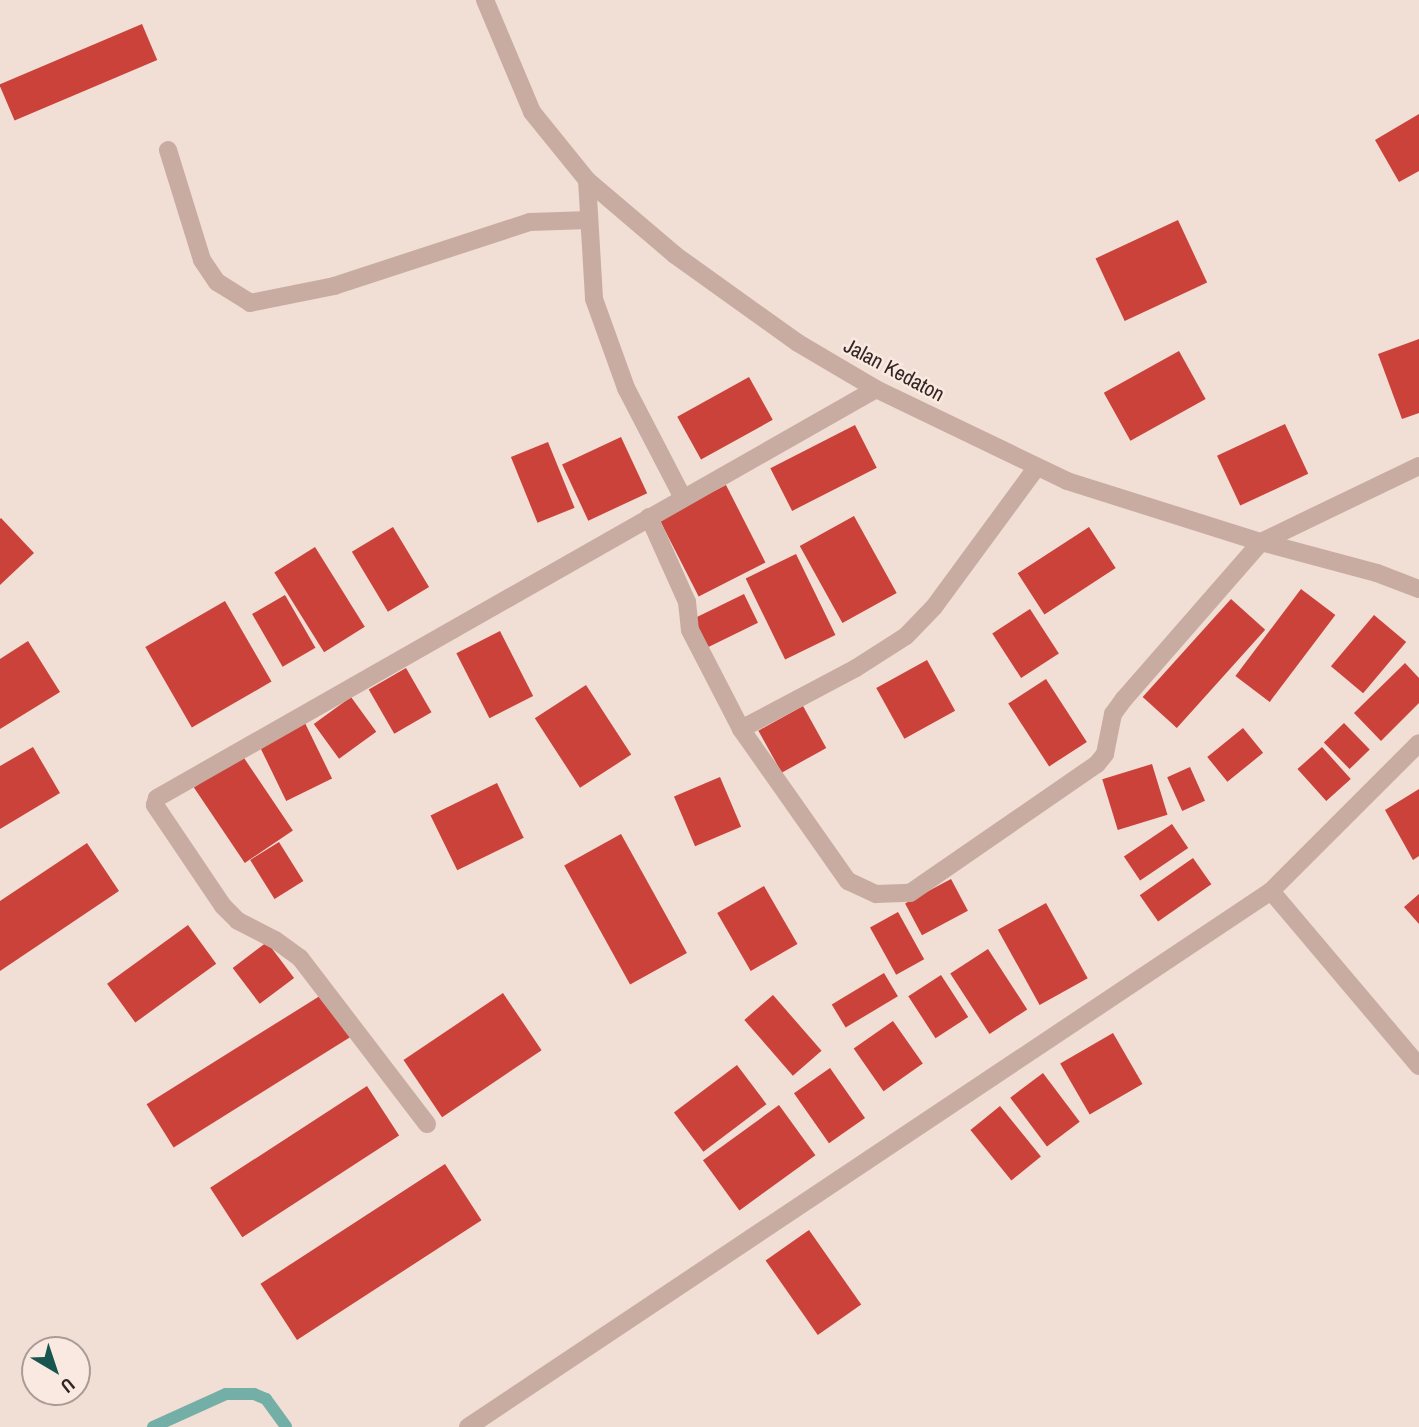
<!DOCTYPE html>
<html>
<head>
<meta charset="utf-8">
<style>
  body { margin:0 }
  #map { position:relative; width:1419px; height:1427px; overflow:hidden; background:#f1ded5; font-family:"Archivo Narrow",sans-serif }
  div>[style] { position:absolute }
  .stream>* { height:12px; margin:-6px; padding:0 6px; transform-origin:6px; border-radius:6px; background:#73afa6 }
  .building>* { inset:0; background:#ca423a; transform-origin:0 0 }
  .minor>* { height:18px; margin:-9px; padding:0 9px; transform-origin:9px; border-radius:9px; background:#c9aca1 }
  .tertiary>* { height:18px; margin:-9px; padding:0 9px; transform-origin:9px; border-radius:9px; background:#c9aca1 }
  span { translate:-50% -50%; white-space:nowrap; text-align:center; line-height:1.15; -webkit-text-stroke:5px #f9e9e1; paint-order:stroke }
  .street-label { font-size:21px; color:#332624 }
  .north { position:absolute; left:21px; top:1336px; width:70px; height:70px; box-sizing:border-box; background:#f9e9e1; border:2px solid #aa9b95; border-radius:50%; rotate:141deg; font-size:19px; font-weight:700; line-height:28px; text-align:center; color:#332624 }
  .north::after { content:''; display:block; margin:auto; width:24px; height:32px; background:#19554e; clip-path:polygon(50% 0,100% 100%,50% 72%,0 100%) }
</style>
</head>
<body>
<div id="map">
  <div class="stream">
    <div style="left:153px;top:1427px;width:80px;rotate:-24.3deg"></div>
    <div style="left:226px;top:1394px;width:28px"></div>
    <div style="left:254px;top:1394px;width:13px;rotate:23deg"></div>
    <div style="left:266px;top:1399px;width:34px;rotate:54deg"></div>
  </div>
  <div class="building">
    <div style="left:142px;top:24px;width:39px;height:155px;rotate:67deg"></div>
    <div style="clip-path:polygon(1419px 114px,1419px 171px,1399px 182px,1375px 140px)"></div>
    <div style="left:1178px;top:220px;width:69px;height:91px;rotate:65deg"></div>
    <div style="clip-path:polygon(1419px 339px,1419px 413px,1402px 419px,1378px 354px)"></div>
    <div style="left:1179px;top:351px;width:55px;height:86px;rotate:61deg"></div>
    <div style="left:749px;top:377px;width:49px;height:82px;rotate:61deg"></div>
    <div style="left:1285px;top:424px;width:55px;height:75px;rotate:65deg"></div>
    <div style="left:855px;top:425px;width:48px;height:95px;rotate:63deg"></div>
    <div style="left:621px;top:437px;width:62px;height:65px;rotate:65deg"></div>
    <div style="left:548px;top:442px;width:71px;height:40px;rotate:68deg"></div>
    <div style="left:726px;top:485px;width:87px;height:75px;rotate:63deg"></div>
    <div style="left:854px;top:516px;width:88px;height:62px;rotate:61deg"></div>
    <div style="clip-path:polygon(1px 518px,34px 553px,0 585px,0 519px)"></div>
    <div style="left:393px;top:527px;width:70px;height:48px;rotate:59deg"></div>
    <div style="left:1089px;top:527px;width:49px;height:85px;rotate:57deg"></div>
    <div style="left:315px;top:547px;width:94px;height:48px;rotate:58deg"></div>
    <div style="left:796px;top:554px;width:90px;height:56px;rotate:64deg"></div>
    <div style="left:1301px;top:589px;width:43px;height:109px;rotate:37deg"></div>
    <div style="left:744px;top:594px;width:32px;height:58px;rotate:64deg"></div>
    <div style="left:285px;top:595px;width:61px;height:38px;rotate:60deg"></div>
    <div style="left:1231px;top:599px;width:46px;height:132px;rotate:42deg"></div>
    <div style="left:225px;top:601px;width:93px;height:92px;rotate:60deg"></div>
    <div style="left:1030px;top:609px;width:53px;height:45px;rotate:57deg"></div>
    <div style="left:1374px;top:615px;width:42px;height:67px;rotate:40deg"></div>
    <div style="left:500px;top:631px;width:73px;height:49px;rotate:63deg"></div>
    <div style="clip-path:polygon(28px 641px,60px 692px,0 729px,0 659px)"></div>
    <div style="left:927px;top:660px;width:58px;height:58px;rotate:61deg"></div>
    <div style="clip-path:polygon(1405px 663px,1419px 678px,1419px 703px,1381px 741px,1354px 713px)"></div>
    <div style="left:406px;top:668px;width:51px;height:43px;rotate:60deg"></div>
    <div style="left:1046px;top:679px;width:75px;height:45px;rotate:57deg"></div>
    <div style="left:586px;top:685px;width:83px;height:61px;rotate:57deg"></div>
    <div style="left:351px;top:697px;width:43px;height:46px;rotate:54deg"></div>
    <div style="left:803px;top:706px;width:48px;height:51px;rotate:61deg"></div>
    <div style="left:304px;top:721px;width:64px;height:51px;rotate:64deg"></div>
    <div style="left:1344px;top:723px;width:37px;height:28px;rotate:46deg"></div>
    <div style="left:1243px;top:728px;width:32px;height:46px;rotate:51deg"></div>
    <div style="clip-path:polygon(33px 747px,60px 793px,0 829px,0 766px)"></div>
    <div style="left:1322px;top:747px;width:43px;height:33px;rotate:48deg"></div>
    <div style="left:242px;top:755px;width:91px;height:58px;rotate:56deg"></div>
    <div style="left:1152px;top:764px;width:53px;height:52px;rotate:73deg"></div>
    <div style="left:1190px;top:767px;width:37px;height:25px;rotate:66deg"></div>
    <div style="left:720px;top:777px;width:54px;height:50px;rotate:67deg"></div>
    <div style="left:497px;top:783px;width:61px;height:74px;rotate:64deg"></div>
    <div style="clip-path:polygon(1419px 789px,1419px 856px,1413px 860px,1385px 810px)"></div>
    <div style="left:1172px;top:824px;width:29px;height:58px;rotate:56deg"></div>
    <div style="left:621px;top:834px;width:136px;height:65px;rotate:61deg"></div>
    <div style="left:279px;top:842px;width:46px;height:34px;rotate:58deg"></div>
    <div style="clip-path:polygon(87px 843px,119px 891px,0 971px,0 901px)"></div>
    <div style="left:1193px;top:858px;width:32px;height:65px;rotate:55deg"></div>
    <div style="left:951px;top:879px;width:36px;height:52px;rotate:62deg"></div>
    <div style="left:764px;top:886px;width:67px;height:54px;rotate:60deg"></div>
    <div style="clip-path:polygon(1419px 894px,1419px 924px,1404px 907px)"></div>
    <div style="left:1046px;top:903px;width:86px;height:55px;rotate:61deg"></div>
    <div style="left:898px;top:912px;width:54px;height:32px;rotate:61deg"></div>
    <div style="left:188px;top:925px;width:48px;height:100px;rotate:54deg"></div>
    <div style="left:267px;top:942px;width:45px;height:43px;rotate:53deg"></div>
    <div style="left:988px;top:949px;width:72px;height:45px;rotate:57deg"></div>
    <div style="left:884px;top:973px;width:27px;height:61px;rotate:59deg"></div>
    <div style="left:941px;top:975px;width:50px;height:39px;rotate:57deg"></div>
    <div style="left:503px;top:993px;width:69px;height:120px;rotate:56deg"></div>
    <div style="left:323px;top:994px;width:51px;height:208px;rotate:58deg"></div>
    <div style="left:773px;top:995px;width:74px;height:38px;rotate:49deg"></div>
    <div style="left:893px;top:1021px;width:52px;height:48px;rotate:55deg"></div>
    <div style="left:1113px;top:1033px;width:59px;height:61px;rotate:60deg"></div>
    <div style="left:737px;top:1065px;width:49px;height:79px;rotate:53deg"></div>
    <div style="left:830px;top:1068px;width:61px;height:44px;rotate:55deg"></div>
    <div style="left:1043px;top:1073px;width:61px;height:41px;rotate:53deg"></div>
    <div style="left:367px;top:1086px;width:59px;height:187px;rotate:57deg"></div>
    <div style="left:779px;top:1105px;width:62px;height:94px;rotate:54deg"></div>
    <div style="left:1000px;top:1106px;width:65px;height:38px;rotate:51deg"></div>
    <div style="left:445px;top:1164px;width:67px;height:220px;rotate:57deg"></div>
    <div style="left:809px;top:1230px;width:91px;height:53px;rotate:55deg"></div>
  </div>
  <div class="minor">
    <div style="left:168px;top:150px;width:115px;rotate:72.8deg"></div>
    <div style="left:202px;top:260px;width:27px;rotate:56deg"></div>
    <div style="left:217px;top:282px;width:39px;rotate:32deg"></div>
    <div style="left:250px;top:303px;width:86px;rotate:-11.4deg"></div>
    <div style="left:334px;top:286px;width:206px;rotate:-18.1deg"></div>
    <div style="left:530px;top:222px;width:59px;rotate:-1.9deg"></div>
    <div style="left:587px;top:180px;width:119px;rotate:86.6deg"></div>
    <div style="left:594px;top:299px;width:95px;rotate:70.2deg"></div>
    <div style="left:626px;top:388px;width:124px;rotate:62.6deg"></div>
    <div style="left:649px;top:517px;width:93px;rotate:65.9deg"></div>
    <div style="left:687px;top:602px;width:28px;rotate:84deg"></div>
    <div style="left:690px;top:630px;width:111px;rotate:62.7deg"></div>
    <div style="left:741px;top:729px;width:186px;rotate:54.9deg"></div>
    <div style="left:848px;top:881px;width:31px;rotate:25deg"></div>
    <div style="left:876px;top:894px;width:34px;rotate:-2deg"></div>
    <div style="left:910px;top:893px;width:227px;rotate:-34.6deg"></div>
    <div style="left:1097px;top:764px;width:13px;rotate:-51deg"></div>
    <div style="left:1105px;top:754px;width:41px;rotate:-78.7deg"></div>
    <div style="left:1113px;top:714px;width:19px;rotate:-54deg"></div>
    <div style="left:1124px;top:699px;width:208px;rotate:-48.9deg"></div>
    <div style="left:1261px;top:542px;width:175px;rotate:-25.7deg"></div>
    <div style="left:741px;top:729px;width:130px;rotate:-27.9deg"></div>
    <div style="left:856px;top:668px;width:59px;rotate:-32.6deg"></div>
    <div style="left:906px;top:636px;width:40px;rotate:-46deg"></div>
    <div style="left:934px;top:607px;width:172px;rotate:-53.7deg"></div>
    <div style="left:1271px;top:891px;width:229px;rotate:49.8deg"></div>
    <div style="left:427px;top:1124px;width:209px;rotate:-127.4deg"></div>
    <div style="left:300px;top:958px;width:31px;rotate:-144deg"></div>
    <div style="left:275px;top:940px;width:42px;rotate:-152.8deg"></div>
    <div style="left:238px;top:921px;width:21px;rotate:-135deg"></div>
    <div style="left:223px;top:906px;width:122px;rotate:-124deg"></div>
    <div style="left:155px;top:805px;width:7px;rotate:-74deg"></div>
    <div style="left:157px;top:798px;width:827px;rotate:-29.63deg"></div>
    <div style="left:468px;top:1427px;width:965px;rotate:-33.72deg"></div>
    <div style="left:1271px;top:891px;width:209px;rotate:-45deg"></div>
  </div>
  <div class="tertiary">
    <div style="left:485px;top:0;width:121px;rotate:67.2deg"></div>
    <div style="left:532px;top:112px;width:87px;rotate:51deg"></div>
    <div style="left:587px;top:180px;width:116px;rotate:40.4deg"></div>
    <div style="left:675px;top:255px;width:151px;rotate:35.6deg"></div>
    <div style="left:798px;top:343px;width:91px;rotate:30.5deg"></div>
    <div style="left:876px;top:389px;width:212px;rotate:25.7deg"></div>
    <div style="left:1067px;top:481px;width:203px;rotate:17.5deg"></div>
    <div style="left:1261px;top:542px;width:120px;rotate:15deg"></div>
    <div style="left:1377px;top:573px;width:45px;rotate:20.9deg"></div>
  </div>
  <div class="street-label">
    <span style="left:894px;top:370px;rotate:28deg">Jalan Kedaton</span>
  </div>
  <div class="north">U</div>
</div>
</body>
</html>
